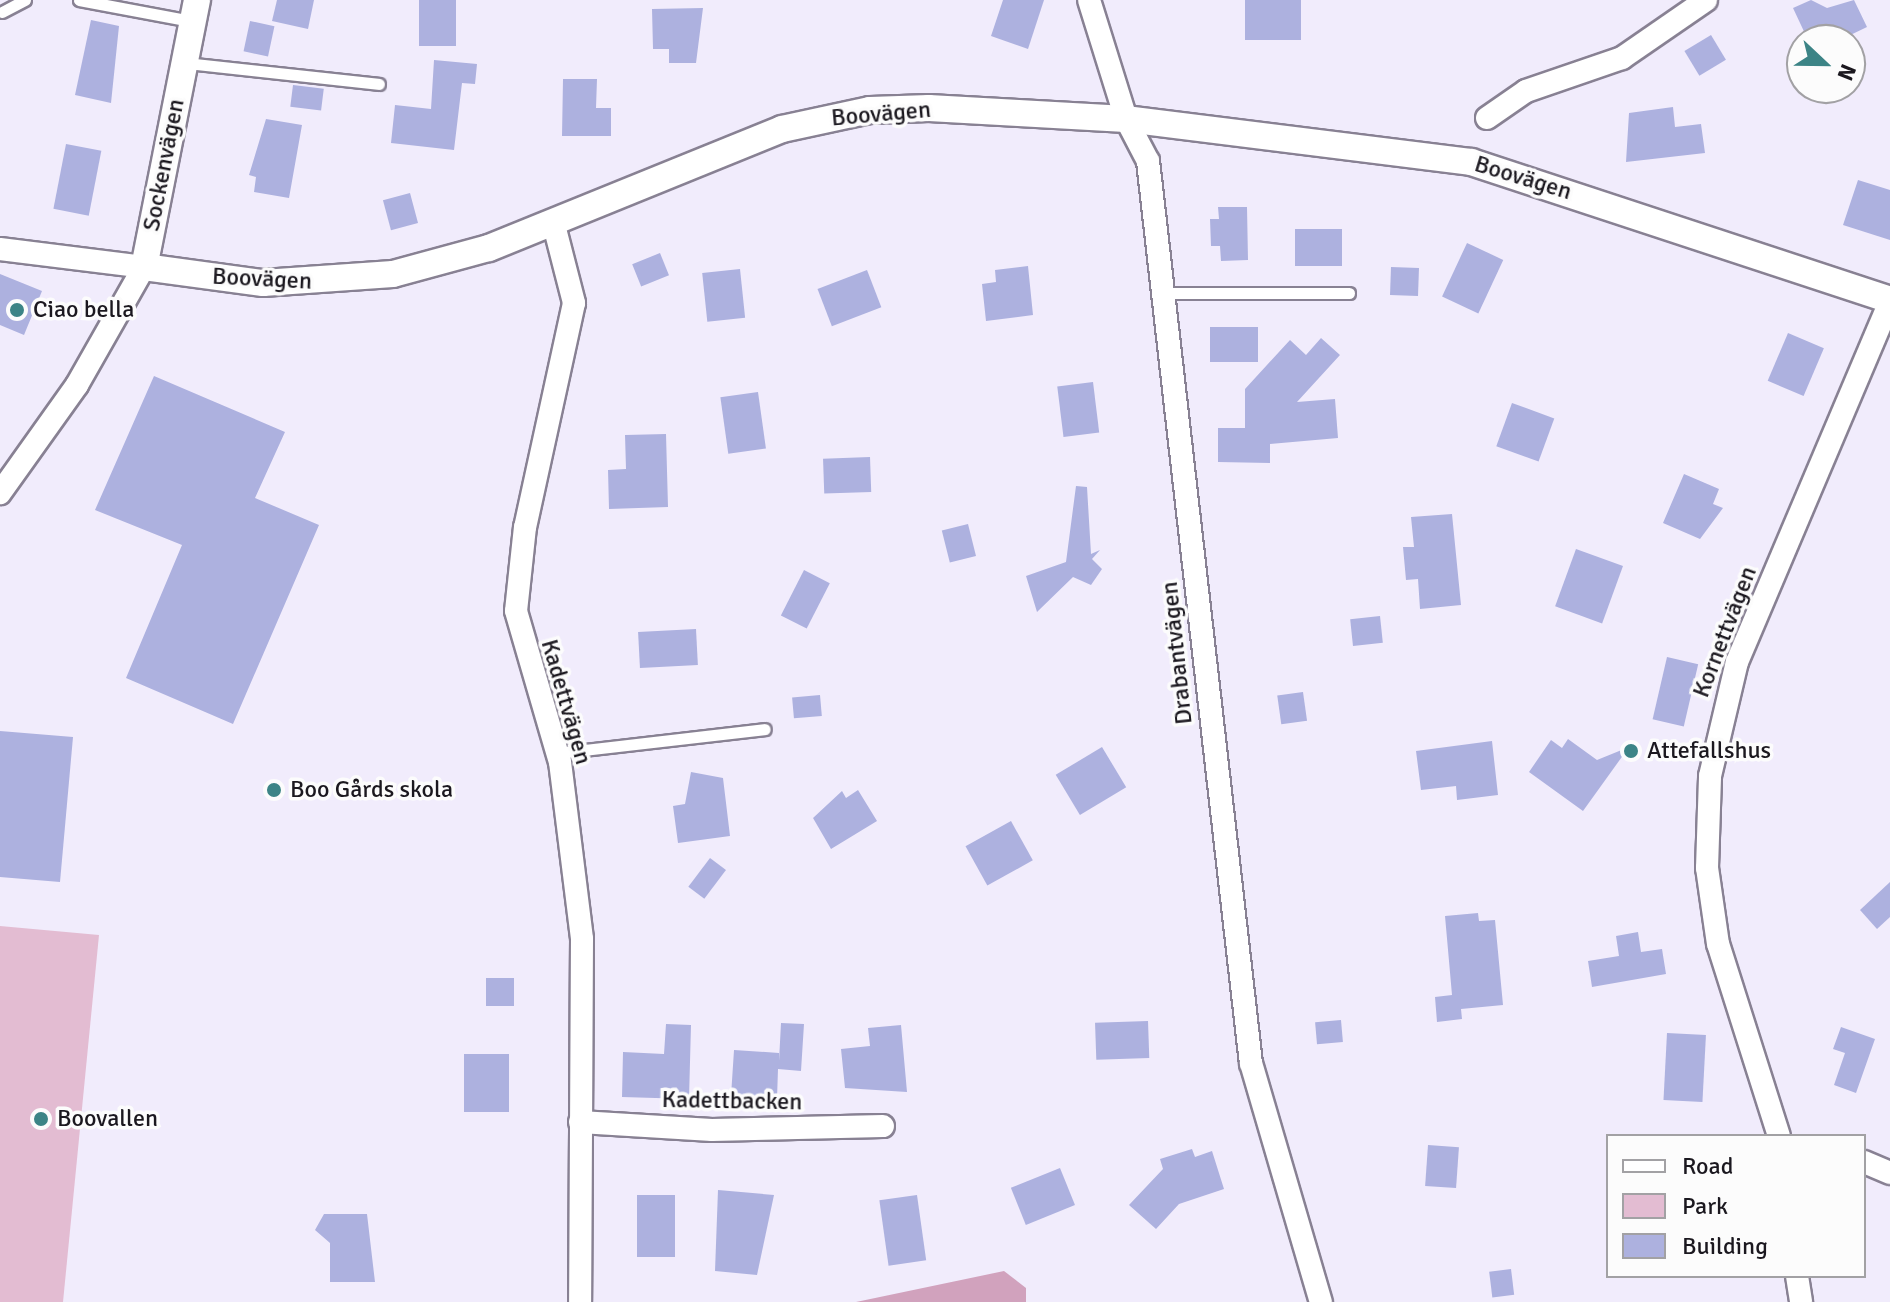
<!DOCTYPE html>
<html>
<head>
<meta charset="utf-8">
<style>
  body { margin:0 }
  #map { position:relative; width:1890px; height:1302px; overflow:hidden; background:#f1ecfc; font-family:Signika,sans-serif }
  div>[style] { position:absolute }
  .green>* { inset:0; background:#e3bcd2 }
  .forest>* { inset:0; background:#d1a2bd }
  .building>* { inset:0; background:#adb1df; transform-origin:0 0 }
  .roads { filter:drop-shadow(2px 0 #888193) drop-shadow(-2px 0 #888193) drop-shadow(0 2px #888193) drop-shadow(0 -2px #888193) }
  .service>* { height:11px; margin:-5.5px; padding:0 5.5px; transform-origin:5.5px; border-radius:5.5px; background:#fff }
  .minor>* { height:22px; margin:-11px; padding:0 11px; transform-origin:11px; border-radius:11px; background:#fff }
  .tertiary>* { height:26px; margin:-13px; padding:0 13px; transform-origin:13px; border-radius:13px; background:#fff }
  .dots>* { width:22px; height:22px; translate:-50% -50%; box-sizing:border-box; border:4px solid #fcfcfc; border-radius:50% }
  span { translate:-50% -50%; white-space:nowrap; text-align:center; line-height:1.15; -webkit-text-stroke:7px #fcfcfc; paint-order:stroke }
  .street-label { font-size:24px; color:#1b181f }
  .poi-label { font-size:24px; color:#1b181f }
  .left { translate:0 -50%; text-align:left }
  .legend { position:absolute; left:1606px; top:1134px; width:260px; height:144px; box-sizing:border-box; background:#fcfcfc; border:2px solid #a2a1a4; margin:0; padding:10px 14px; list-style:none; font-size:24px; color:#1b181f }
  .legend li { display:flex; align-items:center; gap:16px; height:40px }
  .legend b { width:40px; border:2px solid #a2a1a4 }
  .north { position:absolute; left:1786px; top:24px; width:80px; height:80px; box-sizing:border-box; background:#fcfcfc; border:2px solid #a2a1a4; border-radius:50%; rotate:112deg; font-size:22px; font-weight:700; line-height:32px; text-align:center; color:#1b181f }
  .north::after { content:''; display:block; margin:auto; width:28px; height:36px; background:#3c8486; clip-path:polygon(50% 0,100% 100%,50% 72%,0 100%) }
</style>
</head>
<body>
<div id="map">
  <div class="green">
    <div style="clip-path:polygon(0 926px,99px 935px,63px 1302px,0 1302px)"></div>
  </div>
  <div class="forest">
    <div style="clip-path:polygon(1004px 1271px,1026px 1288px,1026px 1302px,856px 1302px)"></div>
  </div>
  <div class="building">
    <div style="clip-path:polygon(277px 0,314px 0,308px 29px,272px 21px)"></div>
    <div style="left:419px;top:0;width:37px;height:46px"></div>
    <div style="clip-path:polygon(1003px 0,1044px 0,1028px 49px,991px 36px)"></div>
    <div style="left:1245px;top:0;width:56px;height:40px"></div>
    <div style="clip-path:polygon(1811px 0,1827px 8px,1854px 0,1867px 27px,1840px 40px,1808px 40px,1793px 8px)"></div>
    <div style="clip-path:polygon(703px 8px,696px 63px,669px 63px,669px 49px,653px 49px,652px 9px)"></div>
    <div style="clip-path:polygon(91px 20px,119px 26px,111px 103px,75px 95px)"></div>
    <div style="left:250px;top:21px;width:25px;height:31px;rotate:12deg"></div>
    <div style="left:1711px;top:35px;width:29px;height:31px;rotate:59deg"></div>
    <div style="clip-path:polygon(434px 60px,477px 64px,475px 84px,462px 83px,454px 150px,391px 143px,395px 105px,431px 109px)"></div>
    <div style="clip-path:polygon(563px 79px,597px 79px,596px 108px,611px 108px,611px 136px,562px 136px)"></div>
    <div style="left:293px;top:85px;width:31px;height:22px;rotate:7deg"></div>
    <div style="clip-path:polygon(1673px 107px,1675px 127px,1701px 124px,1705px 153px,1626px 162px,1629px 113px)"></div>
    <div style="clip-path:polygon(266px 119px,302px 125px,289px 198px,254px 192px,256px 177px,249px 175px)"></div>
    <div style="left:66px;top:144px;width:36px;height:66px;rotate:11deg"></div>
    <div style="clip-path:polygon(1858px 180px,1890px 190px,1890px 240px,1843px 225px)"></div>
    <div style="left:410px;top:193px;width:31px;height:28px;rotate:75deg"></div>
    <div style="clip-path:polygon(1218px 207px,1247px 207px,1248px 260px,1221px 261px,1220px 246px,1211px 246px,1210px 219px,1219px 219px)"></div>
    <div style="left:1342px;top:229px;width:37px;height:47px;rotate:90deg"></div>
    <div style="left:1467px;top:243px;width:40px;height:59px;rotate:25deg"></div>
    <div style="left:660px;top:253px;width:24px;height:30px;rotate:68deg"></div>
    <div style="clip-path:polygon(1028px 266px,1033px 315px,986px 321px,982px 284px,996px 282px,995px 270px)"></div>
    <div style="left:1391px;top:267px;width:28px;height:28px;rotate:2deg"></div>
    <div style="left:740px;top:269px;width:49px;height:38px;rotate:84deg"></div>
    <div style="left:867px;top:270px;width:40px;height:53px;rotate:69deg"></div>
    <div style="clip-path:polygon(0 274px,42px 291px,24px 335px,0 325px)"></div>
    <div style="left:1258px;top:327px;width:35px;height:48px;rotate:90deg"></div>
    <div style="left:1788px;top:333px;width:39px;height:52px;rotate:23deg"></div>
    <div style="clip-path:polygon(1321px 338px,1340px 355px,1297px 402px,1335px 399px,1338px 438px,1270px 444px,1270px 463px,1218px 462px,1218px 428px,1245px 428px,1245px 389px,1290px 340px,1306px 355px)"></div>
    <div style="clip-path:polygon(154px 376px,285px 432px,255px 498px,319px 525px,233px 724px,126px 678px,182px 545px,95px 510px)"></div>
    <div style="left:1093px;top:382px;width:51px;height:36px;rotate:83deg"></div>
    <div style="left:758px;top:392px;width:57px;height:38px;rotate:82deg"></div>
    <div style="left:1512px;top:403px;width:45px;height:46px;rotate:20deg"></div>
    <div style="clip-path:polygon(666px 434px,668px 507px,609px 509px,608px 470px,626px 469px,625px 435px)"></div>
    <div style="left:870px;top:457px;width:35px;height:47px;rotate:88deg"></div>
    <div style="clip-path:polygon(1684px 474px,1719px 489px,1713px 504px,1723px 508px,1700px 539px,1663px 523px)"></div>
    <div style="clip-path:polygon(1076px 486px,1087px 487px,1091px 554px,1100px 550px,1092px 559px,1102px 569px,1091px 585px,1073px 577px,1037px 612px,1026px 576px,1066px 562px)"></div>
    <div style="clip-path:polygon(1452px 514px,1461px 605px,1420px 609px,1418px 579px,1406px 580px,1403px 547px,1414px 547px,1411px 517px)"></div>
    <div style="left:968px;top:524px;width:33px;height:27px;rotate:76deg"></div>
    <div style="left:1576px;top:549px;width:50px;height:61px;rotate:20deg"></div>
    <div style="left:804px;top:570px;width:29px;height:51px;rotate:27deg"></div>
    <div style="left:1380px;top:616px;width:27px;height:30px;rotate:84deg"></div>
    <div style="left:696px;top:629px;width:36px;height:58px;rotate:87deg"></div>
    <div style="left:1667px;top:657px;width:32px;height:64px;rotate:13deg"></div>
    <div style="left:1303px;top:692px;width:29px;height:26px;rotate:82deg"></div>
    <div style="left:820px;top:695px;width:21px;height:28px;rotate:85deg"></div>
    <div style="clip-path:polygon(0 731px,73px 737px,60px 882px,0 877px)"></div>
    <div style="clip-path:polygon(1568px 739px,1597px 760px,1629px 747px,1583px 811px,1529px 772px,1551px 740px,1562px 748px)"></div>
    <div style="clip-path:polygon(1492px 741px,1498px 795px,1457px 800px,1456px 786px,1421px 790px,1416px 751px)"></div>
    <div style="left:1102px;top:747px;width:47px;height:54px;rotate:59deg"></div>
    <div style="clip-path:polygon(691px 772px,723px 778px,730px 836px,678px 843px,673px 806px,685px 804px)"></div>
    <div style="clip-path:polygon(858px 790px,877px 821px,831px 849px,813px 818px,842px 791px,846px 798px)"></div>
    <div style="left:1011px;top:821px;width:45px;height:52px;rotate:61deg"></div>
    <div style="left:710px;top:858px;width:20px;height:36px;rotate:37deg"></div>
    <div style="clip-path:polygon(1890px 882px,1890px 917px,1877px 929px,1860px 910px)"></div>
    <div style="clip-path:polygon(1478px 913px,1479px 921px,1495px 920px,1503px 1005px,1461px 1009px,1462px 1019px,1437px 1022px,1435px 997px,1452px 995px,1445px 916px)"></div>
    <div style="clip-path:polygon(1638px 932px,1641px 952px,1662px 949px,1666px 974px,1592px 987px,1588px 961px,1619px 956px,1616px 936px)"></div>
    <div style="left:486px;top:978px;width:28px;height:28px"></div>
    <div style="left:1341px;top:1020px;width:22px;height:26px;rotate:85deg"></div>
    <div style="left:1148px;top:1021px;width:37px;height:53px;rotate:88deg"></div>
    <div style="clip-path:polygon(781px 1023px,804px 1024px,801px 1071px,778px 1069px,777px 1099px,731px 1096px,734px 1050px,779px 1053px,779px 1061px)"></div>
    <div style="clip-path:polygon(666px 1024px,691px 1025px,689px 1099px,622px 1097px,623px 1052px,664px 1054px)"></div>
    <div style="clip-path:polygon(901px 1025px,907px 1092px,845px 1088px,841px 1049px,870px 1046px,868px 1028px)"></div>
    <div style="clip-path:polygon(1841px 1027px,1875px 1039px,1856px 1093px,1834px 1085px,1845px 1053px,1833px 1049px)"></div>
    <div style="left:1667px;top:1033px;width:39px;height:67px;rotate:3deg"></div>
    <div style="left:464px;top:1054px;width:45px;height:58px"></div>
    <div style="left:1428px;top:1145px;width:31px;height:41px;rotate:4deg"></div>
    <div style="clip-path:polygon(1192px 1149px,1195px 1157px,1212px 1151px,1224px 1189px,1179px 1204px,1156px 1229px,1129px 1205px,1163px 1169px,1160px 1159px)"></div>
    <div style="left:1060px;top:1168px;width:40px;height:53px;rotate:68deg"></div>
    <div style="clip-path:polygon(718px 1190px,774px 1195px,757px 1275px,715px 1271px)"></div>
    <div style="left:637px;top:1195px;width:38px;height:62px"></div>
    <div style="left:917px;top:1195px;width:66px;height:38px;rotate:82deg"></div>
    <div style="clip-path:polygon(324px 1214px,367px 1214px,375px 1282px,330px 1282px,330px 1243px,315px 1230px)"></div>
    <div style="left:1511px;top:1269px;width:26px;height:22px;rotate:83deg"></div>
  </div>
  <div class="roads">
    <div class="service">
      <div style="left:79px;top:0;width:114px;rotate:10.6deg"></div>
      <div style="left:2px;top:12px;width:26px;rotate:-28deg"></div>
      <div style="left:186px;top:63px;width:194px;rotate:6.2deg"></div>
      <div style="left:1164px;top:293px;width:185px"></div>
      <div style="left:558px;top:753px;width:208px;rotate:-6.6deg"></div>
    </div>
    <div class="minor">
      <div style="left:1089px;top:0;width:125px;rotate:72.7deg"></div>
      <div style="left:1126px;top:119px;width:47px;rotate:62.4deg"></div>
      <div style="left:1148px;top:161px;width:908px;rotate:83.49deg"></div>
      <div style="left:1251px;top:1063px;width:249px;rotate:73.7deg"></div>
      <div style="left:1487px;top:118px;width:47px;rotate:-34.7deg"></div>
      <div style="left:1526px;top:91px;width:102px;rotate:-19deg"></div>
      <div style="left:1622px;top:58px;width:102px;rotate:-34.6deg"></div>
      <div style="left:553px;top:221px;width:85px;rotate:75.6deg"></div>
      <div style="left:574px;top:303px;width:229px;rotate:102.3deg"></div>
      <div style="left:525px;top:527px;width:84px;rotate:96.1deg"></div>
      <div style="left:516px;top:611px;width:157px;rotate:73.8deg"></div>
      <div style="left:560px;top:762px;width:178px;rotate:82.9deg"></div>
      <div style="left:582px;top:939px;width:363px;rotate:90.3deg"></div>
      <div style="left:0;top:249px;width:145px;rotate:7.1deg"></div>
      <div style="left:144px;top:267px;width:136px;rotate:119.6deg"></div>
      <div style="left:77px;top:385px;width:133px;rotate:125.5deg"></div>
      <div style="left:580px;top:1122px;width:132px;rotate:3.5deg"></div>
      <div style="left:712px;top:1130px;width:171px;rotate:-1.3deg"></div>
      <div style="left:1779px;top:1136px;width:201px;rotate:-107.6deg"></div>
      <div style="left:1718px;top:944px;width:77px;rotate:-98.2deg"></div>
      <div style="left:1707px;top:868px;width:92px;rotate:-88.1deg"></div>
      <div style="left:1710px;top:776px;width:117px;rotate:-76.7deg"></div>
      <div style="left:1737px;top:662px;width:391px;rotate:-67deg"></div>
      <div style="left:1864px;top:1162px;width:28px;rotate:23deg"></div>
      <div style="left:1797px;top:1276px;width:26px;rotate:81deg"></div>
    </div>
    <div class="tertiary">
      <div style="left:197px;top:0;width:272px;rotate:101.2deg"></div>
      <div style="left:144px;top:267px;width:120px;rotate:7.7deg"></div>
      <div style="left:263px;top:283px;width:130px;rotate:-4deg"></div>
      <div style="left:393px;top:274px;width:99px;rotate:-15.2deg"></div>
      <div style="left:489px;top:248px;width:316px;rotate:-22.1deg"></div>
      <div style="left:782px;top:129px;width:90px;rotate:-12.2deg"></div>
      <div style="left:870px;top:110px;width:59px;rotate:-1.9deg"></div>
      <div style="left:929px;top:108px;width:197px;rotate:3.2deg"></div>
      <div style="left:1126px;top:119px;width:348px;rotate:7.1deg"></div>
      <div style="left:1471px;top:162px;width:441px;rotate:18.2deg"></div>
    </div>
  </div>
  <div class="dots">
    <div style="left:17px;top:310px;background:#3c8486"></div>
    <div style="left:1631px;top:751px;background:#3c8486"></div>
    <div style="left:274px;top:790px;background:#3c8486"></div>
    <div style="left:41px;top:1119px;background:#3c8486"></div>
  </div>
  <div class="street-label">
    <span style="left:881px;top:114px;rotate:-5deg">Boovägen</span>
    <span style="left:164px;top:165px;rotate:-79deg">Sockenvägen</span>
    <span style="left:1523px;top:178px;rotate:17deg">Boovägen</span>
    <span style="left:262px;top:279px;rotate:3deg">Boovägen</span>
    <span style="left:1725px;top:632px;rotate:-69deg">Kornettvägen</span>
    <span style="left:1177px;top:653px;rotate:-96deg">Drabantvägen</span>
    <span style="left:566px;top:702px;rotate:74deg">Kadettvägen</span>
    <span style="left:732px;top:1101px;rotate:1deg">Kadettbacken</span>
  </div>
  <div class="poi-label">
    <span class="left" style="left:33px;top:310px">Ciao bella</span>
    <span class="left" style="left:1647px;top:751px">Attefallshus</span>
    <span class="left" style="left:290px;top:790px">Boo Gårds skola</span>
    <span class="left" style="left:57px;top:1119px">Boovallen</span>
  </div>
  <ul class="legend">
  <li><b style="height:10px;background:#fff"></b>Road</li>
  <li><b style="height:22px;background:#e3bcd2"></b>Park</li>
  <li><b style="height:22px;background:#adb1df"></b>Building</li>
  </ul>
  <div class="north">N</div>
</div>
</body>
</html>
